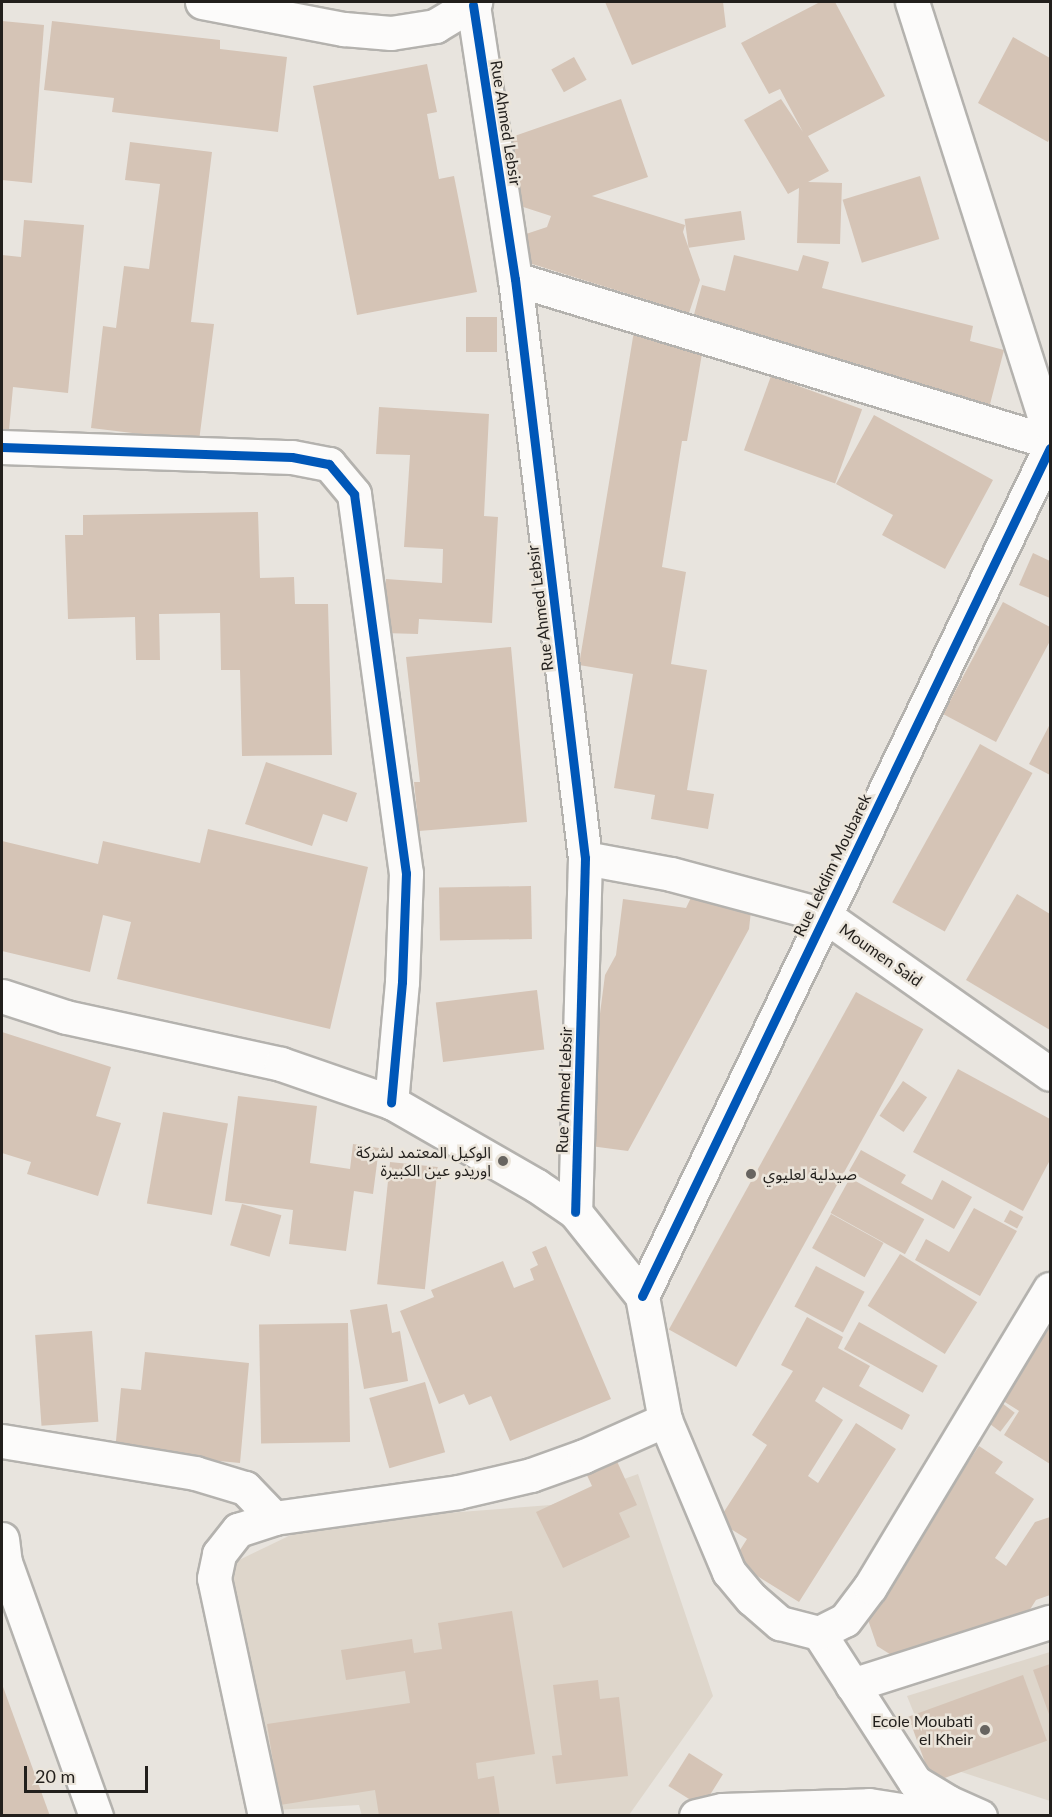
<!DOCTYPE html>
<html>
<head>
<meta charset="utf-8">
<style>
  body { margin:0 }
  #map { position:relative; width:1052px; height:1817px; overflow:hidden; background:#e8e4de; font-family:Lato,"Noto Sans Arabic",sans-serif }
  div>[style] { position:absolute }
  .built>* { inset:0; background:#ded6cb }
  .building>* { inset:0; background:#d5c4b6; transform-origin:0 0 }
  .roads { filter:drop-shadow(2px 0 #b4b2ae) drop-shadow(-2px 0 #b4b2ae) drop-shadow(0 2px #b4b2ae) drop-shadow(0 -2px #b4b2ae) }
  .minor>* { height:33px; margin:-16.5px; padding:0 16.5px; transform-origin:16.5px; border-radius:16.5px; background:#fcfbfa }
  .tertiary>* { height:33px; margin:-16.5px; padding:0 16.5px; transform-origin:16.5px; border-radius:16.5px; background:#fcfbfa }
  .secondary>* { height:33px; margin:-16.5px; padding:0 16.5px; transform-origin:16.5px; border-radius:16.5px; background:#fcfbfa }
  .cycleway>* { height:9px; margin:-4.5px; padding:0 4.5px; transform-origin:4.5px; border-radius:4.5px; background:#0057b8 }
  .dots>* { width:16px; height:16px; translate:-50% -50%; box-sizing:border-box; border:3px solid #ebe5db; border-radius:50% }
  span { translate:-50% -50%; white-space:nowrap; text-align:center; line-height:1.15; -webkit-text-stroke:5px #ebe5db; paint-order:stroke }
  .street-label { font-size:16px; color:#221f1c }
  .poi-label { font-size:16px; color:#221f1c }
  .right { translate:-100% -50%; text-align:right }
  .left { translate:0 -50%; text-align:left }
  .frame { position:absolute; inset:0; border:3px solid #221f1c; pointer-events:none }
  .scale { position:absolute; left:24px; top:1766px; width:124px; height:27px; box-sizing:border-box; border:3px solid #221f1c; border-top:0; padding-left:8px; font-size:18px; line-height:21px; white-space:nowrap; color:#221f1c; -webkit-text-stroke:4px #ebe5db; paint-order:stroke }
</style>
</head>
<body>
<div id="map">
  <div class="built">
    <div style="clip-path:polygon(638px 1474px,713px 1696px,629px 1815px,362px 1816px,359px 1805px,276px 1810px,229px 1598px,235px 1562px,295px 1533px,407px 1516px,551px 1505px)"></div>
    <div style="clip-path:polygon(1050px 1652px,1050px 1801px,934px 1763px,907px 1696px)"></div>
  </div>
  <div class="building">
    <div style="clip-path:polygon(605px 2px,723px 2px,726px 27px,632px 65px)"></div>
    <div style="clip-path:polygon(820px 2px,835px 2px,885px 96px,808px 136px,829px 171px,808px 182px,842px 183px,840px 244px,797px 243px,799px 188px,788px 194px,744px 120px,781px 99px,803px 132px,780px 89px,769px 94px,741px 43px)"></div>
    <div style="clip-path:polygon(2px 21px,44px 25px,32px 183px,2px 180px)"></div>
    <div style="clip-path:polygon(52px 21px,220px 40px,220px 49px,287px 57px,278px 132px,112px 112px,114px 98px,44px 90px)"></div>
    <div style="clip-path:polygon(1013px 37px,1050px 58px,1050px 137px,1048px 142px,978px 103px)"></div>
    <div style="left:574px;top:57px;width:26px;height:26px;rotate:61deg"></div>
    <div style="clip-path:polygon(427px 64px,437px 112px,427px 114px,439px 179px,454px 176px,477px 292px,357px 315px,313px 86px)"></div>
    <div style="clip-path:polygon(621px 99px,648px 177px,592px 196px,685px 225px,683px 232px,700px 280px,689px 313px,529px 263px,520px 236px,547px 227px,551px 216px,511px 203px,500px 141px)"></div>
    <div style="clip-path:polygon(130px 142px,212px 152px,191px 322px,214px 324px,199px 441px,91px 428px,103px 326px,116px 328px,124px 266px,149px 269px,160px 184px,125px 180px)"></div>
    <div style="left:920px;top:176px;width:66px;height:81px;rotate:73deg"></div>
    <div style="left:741px;top:211px;width:29px;height:57px;rotate:82deg"></div>
    <div style="clip-path:polygon(24px 220px,84px 225px,68px 393px,13px 387px,9px 430px,2px 430px,2px 255px,21px 257px)"></div>
    <div style="clip-path:polygon(734px 255px,798px 271px,803px 255px,829px 262px,822px 288px,973px 326px,970px 341px,1004px 350px,988px 412px,858px 380px,861px 365px,692px 322px,702px 285px,725px 291px)"></div>
    <div style="left:466px;top:317px;width:31px;height:35px"></div>
    <div style="clip-path:polygon(634px 331px,704px 342px,687px 441px,682px 441px,662px 567px,686px 572px,671px 664px,707px 670px,687px 790px,714px 794px,708px 829px,651px 819px,655px 795px,614px 788px,633px 674px,579px 665px)"></div>
    <div style="left:771px;top:376px;width:97px;height:79px;rotate:20deg"></div>
    <div style="clip-path:polygon(379px 407px,489px 414px,484px 516px,498px 517px,492px 623px,419px 619px,418px 634px,383px 633px,386px 579px,442px 583px,443px 549px,404px 547px,410px 455px,376px 454px)"></div>
    <div style="clip-path:polygon(874px 415px,993px 480px,945px 569px,882px 535px,893px 515px,836px 484px)"></div>
    <div style="clip-path:polygon(258px 512px,260px 578px,294px 577px,295px 604px,328px 604px,332px 755px,242px 756px,240px 670px,221px 670px,220px 613px,159px 614px,160px 660px,136px 660px,135px 617px,68px 619px,65px 535px,83px 535px,83px 515px)"></div>
    <div style="clip-path:polygon(1033px 553px,1050px 561px,1050px 598px,1019px 585px)"></div>
    <div style="clip-path:polygon(1003px 602px,1050px 627px,1050px 641px,996px 742px,943px 714px)"></div>
    <div style="clip-path:polygon(511px 647px,527px 822px,419px 831px,414px 782px,420px 782px,406px 657px)"></div>
    <div style="clip-path:polygon(1050px 724px,1050px 775px,1029px 764px)"></div>
    <div style="left:980px;top:744px;width:60px;height:181px;rotate:29deg"></div>
    <div style="clip-path:polygon(266px 762px,357px 793px,347px 822px,323px 814px,312px 846px,245px 824px)"></div>
    <div style="clip-path:polygon(208px 829px,368px 867px,330px 1029px,117px 979px,131px 922px,103px 915px,90px 972px,2px 951px,2px 841px,98px 864px,103px 841px,200px 863px)"></div>
    <div style="clip-path:polygon(698px 883px,752px 902px,749px 929px,628px 1151px,583px 1145px,605px 975px,616px 955px,623px 899px,686px 908px)"></div>
    <div style="left:531px;top:886px;width:53px;height:92px;rotate:89deg"></div>
    <div style="clip-path:polygon(1017px 894px,1050px 914px,1050px 1030px,966px 980px)"></div>
    <div style="left:537px;top:990px;width:60px;height:102px;rotate:83deg"></div>
    <div style="left:856px;top:992px;width:77px;height:386px;rotate:29deg"></div>
    <div style="clip-path:polygon(2px 1032px,111px 1067px,96px 1116px,121px 1123px,98px 1196px,27px 1174px,31px 1162px,2px 1153px)"></div>
    <div style="clip-path:polygon(958px 1069px,1050px 1119px,1050px 1160px,1023px 1211px,913px 1152px)"></div>
    <div style="left:903px;top:1081px;width:29px;height:42px;rotate:34deg"></div>
    <div style="clip-path:polygon(238px 1096px,317px 1106px,310px 1163px,350px 1169px,353px 1144px,379px 1148px,373px 1194px,354px 1191px,346px 1251px,289px 1244px,293px 1210px,225px 1201px)"></div>
    <div style="left:163px;top:1112px;width:66px;height:93px;rotate:10deg"></div>
    <div style="clip-path:polygon(861px 1150px,906px 1175px,901px 1183px,932px 1200px,942px 1180px,972px 1197px,954px 1229px,849px 1171px)"></div>
    <div style="left:390px;top:1162px;width:48px;height:123px;rotate:6deg"></div>
    <div style="left:850px;top:1178px;width:85px;height:40px;rotate:29deg"></div>
    <div style="left:242px;top:1204px;width:41px;height:43px;rotate:16deg"></div>
    <div style="clip-path:polygon(974px 1208px,1017px 1231px,980px 1296px,915px 1260px,926px 1239px,949px 1252px)"></div>
    <div style="left:1010px;top:1210px;width:15px;height:13px;rotate:28deg"></div>
    <div style="left:831px;top:1214px;width:60px;height:39px;rotate:29deg"></div>
    <div style="clip-path:polygon(546px 1246px,611px 1399px,510px 1441px,491px 1396px,469px 1405px,464px 1394px,439px 1404px,400px 1311px,434px 1297px,431px 1290px,503px 1261px,514px 1288px,534px 1280px,530px 1269px,538px 1265px,532px 1252px)"></div>
    <div style="left:900px;top:1254px;width:91px;height:61px;rotate:32deg"></div>
    <div style="left:816px;top:1266px;width:55px;height:46px;rotate:28deg"></div>
    <div style="clip-path:polygon(387px 1304px,392px 1333px,400px 1331px,408px 1381px,364px 1389px,350px 1310px)"></div>
    <div style="clip-path:polygon(1050px 1314px,1050px 1464px,1004px 1435px,1019px 1411px,1000px 1399px)"></div>
    <div style="clip-path:polygon(807px 1317px,843px 1337px,838px 1348px,870px 1366px,859px 1386px,910px 1415px,902px 1430px,823px 1387px,815px 1401px,843px 1420px,808px 1476px,818px 1483px,856px 1423px,896px 1449px,799px 1602px,733px 1561px,747px 1539px,718px 1521px,767px 1445px,752px 1435px,793px 1371px,781px 1365px)"></div>
    <div style="left:859px;top:1322px;width:90px;height:31px;rotate:29deg"></div>
    <div style="left:348px;top:1323px;width:119px;height:89px;rotate:89deg"></div>
    <div style="left:92px;top:1331px;width:91px;height:57px;rotate:86deg"></div>
    <div style="clip-path:polygon(145px 1352px,249px 1363px,240px 1463px,115px 1451px,121px 1388px,141px 1390px)"></div>
    <div style="left:425px;top:1382px;width:73px;height:58px;rotate:74deg"></div>
    <div style="left:998px;top:1400px;width:21px;height:24px;rotate:37deg"></div>
    <div style="clip-path:polygon(979px 1446px,1003px 1462px,995px 1473px,1034px 1499px,995px 1558px,1006px 1566px,1035px 1522px,1050px 1517px,1050px 1595px,1036px 1600px,1029px 1611px,896px 1658px,877px 1646px,866px 1614px)"></div>
    <div style="clip-path:polygon(615px 1457px,637px 1505px,619px 1513px,630px 1537px,563px 1568px,536px 1512px,592px 1486px,585px 1471px)"></div>
    <div style="clip-path:polygon(512px 1611px,535px 1754px,476px 1763px,478px 1779px,494px 1776px,500px 1816px,379px 1816px,375px 1790px,280px 1805px,267px 1724px,410px 1703px,405px 1671px,346px 1680px,341px 1650px,412px 1639px,414px 1653px,442px 1649px,438px 1623px)"></div>
    <div style="clip-path:polygon(1050px 1664px,1050px 1717px,1033px 1670px)"></div>
    <div style="left:1023px;top:1675px;width:70px;height:122px;rotate:70deg"></div>
    <div style="clip-path:polygon(598px 1680px,600px 1699px,619px 1697px,628px 1776px,556px 1784px,552px 1756px,562px 1755px,553px 1685px)"></div>
    <div style="clip-path:polygon(2px 1684px,50px 1816px,2px 1816px)"></div>
    <div style="left:689px;top:1753px;width:40px;height:39px;rotate:32deg"></div>
  </div>
  <div class="roads">
    <div class="minor">
      <div style="left:912px;top:2px;width:454px;rotate:72.3deg"></div>
      <div style="left:515px;top:279px;width:559px;rotate:16.94deg"></div>
      <div style="left:2px;top:447px;width:290px;rotate:2deg"></div>
      <div style="left:292px;top:457px;width:38px;rotate:11deg"></div>
      <div style="left:329px;top:464px;width:39px;rotate:50deg"></div>
      <div style="left:354px;top:494px;width:383px;rotate:82.2deg"></div>
      <div style="left:406px;top:873px;width:109px;rotate:92.1deg"></div>
      <div style="left:402px;top:982px;width:121px;rotate:95.2deg"></div>
      <div style="left:642px;top:1296px;width:941px;rotate:-64.31deg"></div>
      <div style="left:2px;top:1441px;width:196px;rotate:9.4deg"></div>
      <div style="left:195px;top:1473px;width:52px;rotate:16.7deg"></div>
      <div style="left:245px;top:1488px;width:42px;rotate:46deg"></div>
      <div style="left:2px;top:1539px;width:23px;rotate:83deg"></div>
      <div style="left:5px;top:1562px;width:270px;rotate:70.3deg"></div>
      <div style="left:819px;top:1633px;width:177px;rotate:57.2deg"></div>
      <div style="left:915px;top:1782px;width:39px;rotate:31deg"></div>
      <div style="left:948px;top:1802px;width:35px;rotate:24deg"></div>
      <div style="left:852px;top:1685px;width:208px;rotate:-17.7deg"></div>
      <div style="left:265px;top:1816px;width:243px;rotate:-102.1deg"></div>
      <div style="left:214px;top:1578px;width:25px;rotate:-78deg"></div>
      <div style="left:219px;top:1554px;width:31px;rotate:-52deg"></div>
      <div style="left:238px;top:1530px;width:38px;rotate:-18deg"></div>
      <div style="left:274px;top:1518px;width:186px;rotate:-8deg"></div>
      <div style="left:458px;top:1492px;width:75px;rotate:-13.1deg"></div>
      <div style="left:531px;top:1475px;width:56px;rotate:-19.7deg"></div>
      <div style="left:584px;top:1456px;width:89px;rotate:-24deg"></div>
      <div style="left:696px;top:1816px;width:27px;rotate:-13deg"></div>
      <div style="left:722px;top:1810px;width:147px;rotate:-1.9deg"></div>
      <div style="left:869px;top:1805px;width:71px;rotate:8.9deg"></div>
    </div>
    <div class="tertiary">
      <div style="left:202px;top:2px;width:145px;rotate:10.8deg"></div>
      <div style="left:344px;top:29px;width:47px;rotate:4.9deg"></div>
      <div style="left:391px;top:33px;width:45px;rotate:-9deg"></div>
      <div style="left:435px;top:26px;width:47px;rotate:-31deg"></div>
      <div style="left:473px;top:5px;width:277px;rotate:81.3deg"></div>
      <div style="left:515px;top:279px;width:583px;rotate:83.11deg"></div>
      <div style="left:585px;top:858px;width:354px;rotate:91.6deg"></div>
      <div style="left:585px;top:858px;width:87px;rotate:10.5deg"></div>
      <div style="left:671px;top:874px;width:158px;rotate:15deg"></div>
      <div style="left:824px;top:915px;width:276px;rotate:35.1deg"></div>
    </div>
    <div class="secondary">
      <div style="left:2px;top:996px;width:67px;rotate:18.2deg"></div>
      <div style="left:66px;top:1017px;width:220px;rotate:12.3deg"></div>
      <div style="left:281px;top:1064px;width:116px;rotate:19.1deg"></div>
      <div style="left:391px;top:1102px;width:168px;rotate:29.9deg"></div>
      <div style="left:537px;top:1186px;width:46px;rotate:34.4deg"></div>
      <div style="left:575px;top:1212px;width:107px;rotate:51.4deg"></div>
      <div style="left:642px;top:1296px;width:126px;rotate:79.5deg"></div>
      <div style="left:665px;top:1420px;width:165px;rotate:67.2deg"></div>
      <div style="left:729px;top:1572px;width:35px;rotate:50deg"></div>
      <div style="left:752px;top:1599px;width:37px;rotate:41deg"></div>
      <div style="left:780px;top:1623px;width:40px;rotate:14.4deg"></div>
      <div style="left:819px;top:1633px;width:29px;rotate:-27deg"></div>
      <div style="left:845px;top:1620px;width:41px;rotate:-52.9deg"></div>
      <div style="left:870px;top:1587px;width:348px;rotate:-58.9deg"></div>
    </div>
  </div>
  <div class="cycleway">
    <div style="left:473px;top:5px;width:277px;rotate:81.3deg"></div>
    <div style="left:515px;top:279px;width:583px;rotate:83.11deg"></div>
    <div style="left:585px;top:858px;width:354px;rotate:91.6deg"></div>
    <div style="left:2px;top:447px;width:290px;rotate:2deg"></div>
    <div style="left:292px;top:457px;width:38px;rotate:11deg"></div>
    <div style="left:329px;top:464px;width:39px;rotate:50deg"></div>
    <div style="left:354px;top:494px;width:383px;rotate:82.2deg"></div>
    <div style="left:406px;top:873px;width:109px;rotate:92.1deg"></div>
    <div style="left:402px;top:982px;width:121px;rotate:95.2deg"></div>
    <div style="left:642px;top:1296px;width:941px;rotate:-64.31deg"></div>
  </div>
  <div class="dots">
    <div style="left:503px;top:1161px;background:#676460"></div>
    <div style="left:751px;top:1174px;background:#676460"></div>
    <div style="left:985px;top:1730px;background:#676460"></div>
  </div>
  <div class="street-label">
    <span style="left:506px;top:123px;rotate:81deg">Rue Ahmed Lebsir</span>
    <span style="left:540px;top:608px;rotate:-97deg">Rue Ahmed Lebsir</span>
    <span style="left:832px;top:865px;rotate:-64deg">Rue Lekdim Moubarek</span>
    <span style="left:881px;top:955px;rotate:35deg">Moumen Said</span>
    <span style="left:564px;top:1090px;rotate:-88deg">Rue Ahmed Lebsir</span>
  </div>
  <div class="poi-label">
    <span class="right" style="left:491px;top:1161px">الوكيل المعتمد لشركة<br>اوريدو عين الكبيرة</span>
    <span class="left" style="left:763px;top:1174px">صيدلية لعليوي</span>
    <span class="right" style="left:973px;top:1730px">Ecole Moubati<br>el Kheir</span>
  </div>
  <div class="frame"></div>
  <div class="scale">20 m</div>
</div>
</body>
</html>
